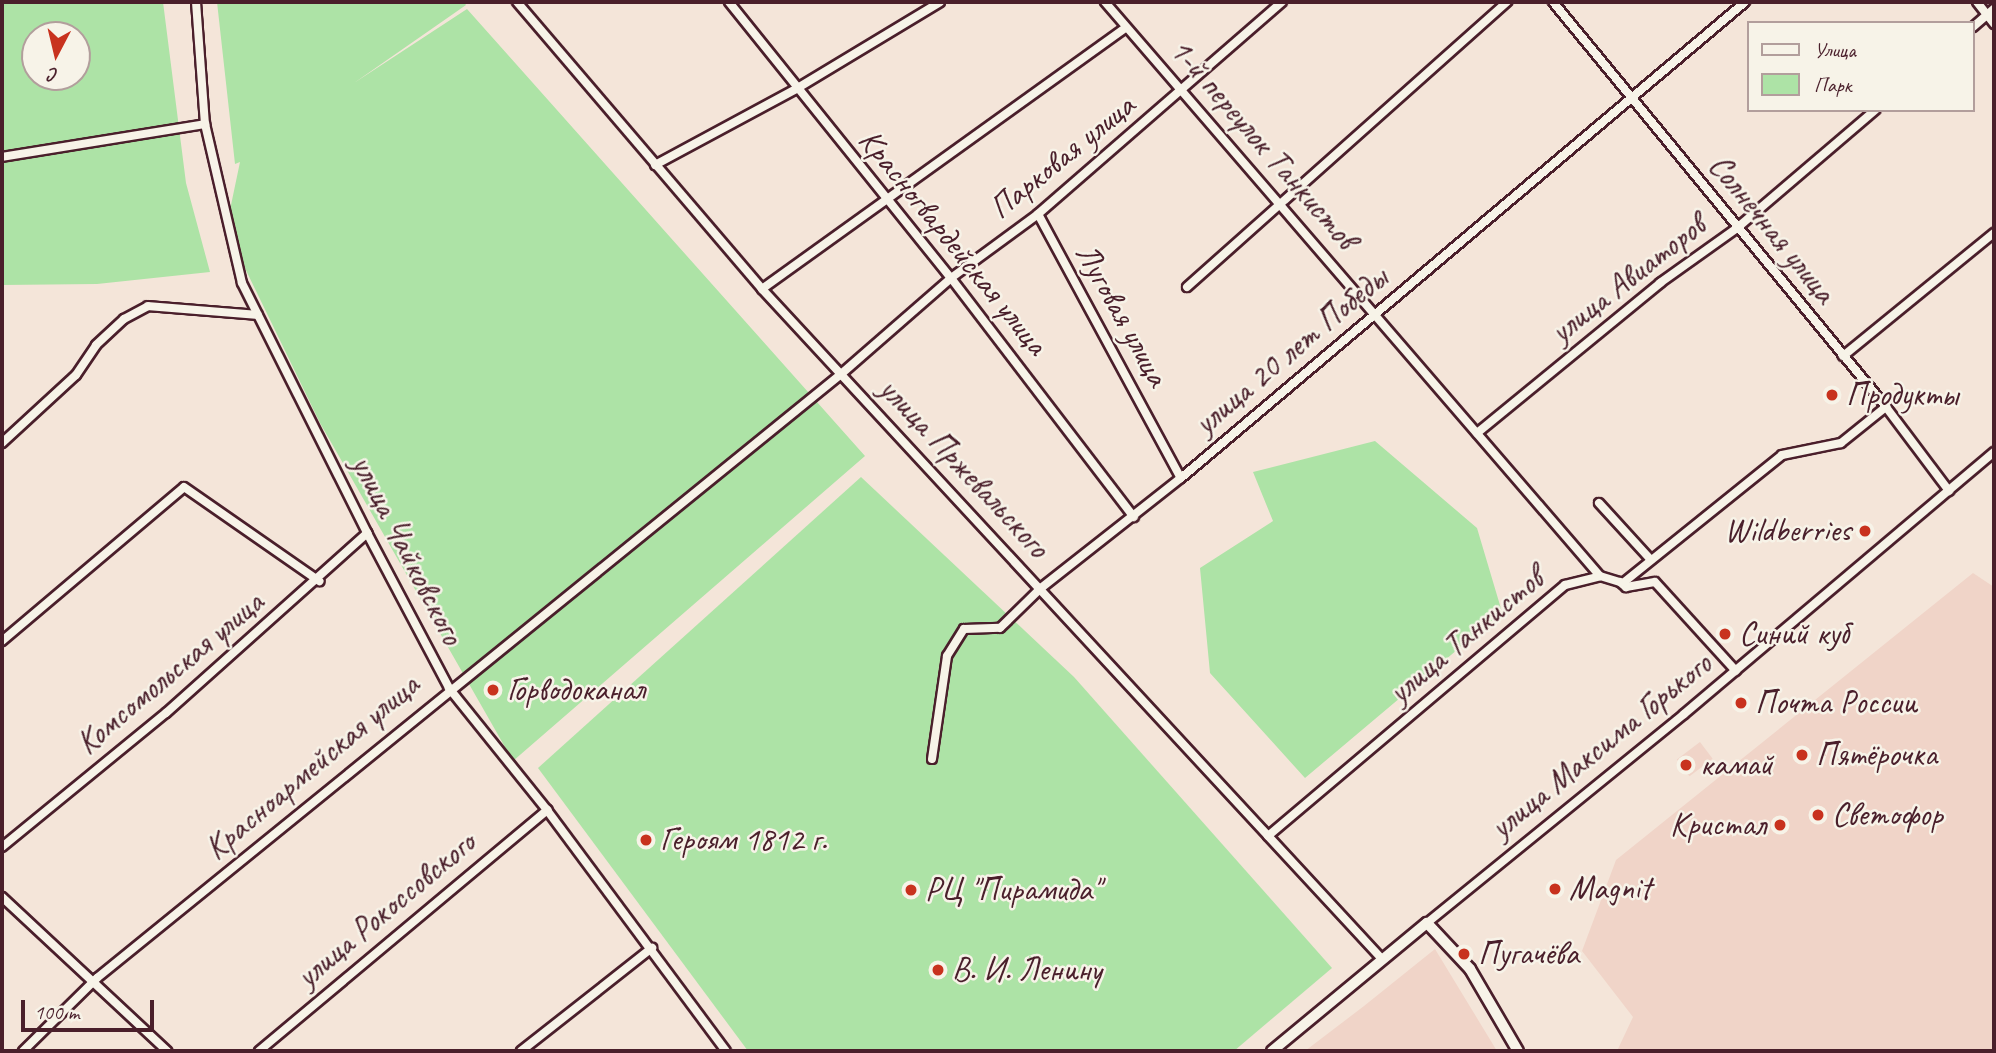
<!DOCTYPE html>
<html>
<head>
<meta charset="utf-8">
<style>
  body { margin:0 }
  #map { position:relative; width:1996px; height:1053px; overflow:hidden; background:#f4e5d9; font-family:Caveat,sans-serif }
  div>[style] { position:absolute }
  .built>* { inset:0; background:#f0d4c8; transform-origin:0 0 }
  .green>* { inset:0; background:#ade3a6 }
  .roads { filter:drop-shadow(2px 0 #4a1f2b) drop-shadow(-2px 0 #4a1f2b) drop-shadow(0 2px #4a1f2b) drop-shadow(0 -2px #4a1f2b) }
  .minor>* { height:8px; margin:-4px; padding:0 4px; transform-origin:4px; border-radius:4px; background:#f7f3e8 }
  .tertiary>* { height:10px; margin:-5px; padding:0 5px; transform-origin:5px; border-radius:5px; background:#f7f3e8 }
  .dots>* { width:19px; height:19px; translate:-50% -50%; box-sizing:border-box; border:4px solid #f7f3e8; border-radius:50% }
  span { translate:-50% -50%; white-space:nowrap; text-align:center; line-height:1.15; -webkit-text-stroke:5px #f7f3e8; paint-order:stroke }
  .street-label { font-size:33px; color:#4a1f2b }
  .poi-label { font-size:33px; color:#4a1f2b }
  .left { translate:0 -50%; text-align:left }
  .right { translate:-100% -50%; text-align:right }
  .frame { position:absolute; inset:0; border:4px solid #4a1f2b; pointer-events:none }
  .legend { position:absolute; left:1747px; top:21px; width:228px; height:91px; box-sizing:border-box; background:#f7f3e8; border:2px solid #b29e9c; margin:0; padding:9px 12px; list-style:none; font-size:21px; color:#4a1f2b }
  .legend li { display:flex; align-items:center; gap:14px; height:35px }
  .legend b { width:35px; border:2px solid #b29e9c }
  .north { position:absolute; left:21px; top:21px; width:70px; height:70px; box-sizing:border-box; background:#f7f3e8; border:2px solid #b29e9c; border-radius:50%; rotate:187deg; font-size:19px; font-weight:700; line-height:28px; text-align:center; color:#4a1f2b }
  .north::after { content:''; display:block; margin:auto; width:24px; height:32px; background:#c8321e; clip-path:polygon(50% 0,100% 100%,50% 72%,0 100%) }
  .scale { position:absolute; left:21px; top:1000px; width:133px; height:32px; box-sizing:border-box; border:4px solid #4a1f2b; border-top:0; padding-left:9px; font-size:21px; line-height:24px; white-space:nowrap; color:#4a1f2b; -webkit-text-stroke:5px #f7f3e8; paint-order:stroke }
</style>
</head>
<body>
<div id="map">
  <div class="built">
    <div style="clip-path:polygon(1973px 573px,1994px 587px,1994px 1051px,1617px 1051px,1633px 1017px,1582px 951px,1616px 860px)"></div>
    <div style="left:1700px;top:742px;width:21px;height:29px;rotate:53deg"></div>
    <div style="clip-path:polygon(1435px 949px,1497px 1051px,1305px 1051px,1364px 1006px)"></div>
  </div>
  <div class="green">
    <div style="clip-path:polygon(evenodd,2px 2px,163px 2px,186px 183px,210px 272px,97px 284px,2px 285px,2px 2px,35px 35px,77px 35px,77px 77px,35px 77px,35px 35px)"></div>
    <div style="clip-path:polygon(217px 2px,464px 2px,466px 5px,354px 83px,467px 9px,865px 456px,513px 761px,320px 423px,226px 229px,240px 162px,235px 164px)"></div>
    <div style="clip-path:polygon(1375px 441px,1477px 528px,1502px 612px,1305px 778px,1210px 673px,1200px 568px,1273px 521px,1253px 472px)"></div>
    <div style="clip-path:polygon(861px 477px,1074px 677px,1332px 968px,1234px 1051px,748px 1051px,538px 768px)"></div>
  </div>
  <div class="roads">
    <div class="minor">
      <div style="left:196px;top:2px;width:122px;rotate:85.8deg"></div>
      <div style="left:205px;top:124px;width:163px;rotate:76.9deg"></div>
      <div style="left:242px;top:283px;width:280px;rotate:63.4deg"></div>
      <div style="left:367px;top:533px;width:175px;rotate:62.1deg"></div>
      <div style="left:449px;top:688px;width:156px;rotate:51.2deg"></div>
      <div style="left:547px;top:810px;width:300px;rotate:53.4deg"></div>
      <div style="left:517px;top:2px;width:377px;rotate:49.5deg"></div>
      <div style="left:762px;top:289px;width:914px;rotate:47.22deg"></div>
      <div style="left:729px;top:2px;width:354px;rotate:51.2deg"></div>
      <div style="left:951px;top:278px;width:301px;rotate:52.6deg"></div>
      <div style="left:1105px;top:2px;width:758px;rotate:49.23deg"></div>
      <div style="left:1553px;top:2px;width:524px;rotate:50.57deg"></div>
      <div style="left:1886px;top:407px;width:105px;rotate:53.1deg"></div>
      <div style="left:1977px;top:2px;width:28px;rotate:52deg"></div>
      <div style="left:1973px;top:27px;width:28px;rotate:-41deg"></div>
      <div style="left:2px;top:157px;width:206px;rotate:-9.2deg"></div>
      <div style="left:655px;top:165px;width:160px;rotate:-28.3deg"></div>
      <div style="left:796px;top:89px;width:168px;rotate:-31.1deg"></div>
      <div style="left:1038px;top:214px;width:300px;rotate:61.6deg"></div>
      <div style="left:1187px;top:287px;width:429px;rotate:-41.7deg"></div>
      <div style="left:762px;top:289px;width:448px;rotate:-35.7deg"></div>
      <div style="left:1843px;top:356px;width:195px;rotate:-39.2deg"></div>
      <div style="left:1477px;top:433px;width:237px;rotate:-39.3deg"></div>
      <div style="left:1660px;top:283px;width:95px;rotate:-35.5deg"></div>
      <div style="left:1737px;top:228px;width:182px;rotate:-40.5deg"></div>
      <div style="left:2px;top:443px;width:100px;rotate:-42.6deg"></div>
      <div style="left:76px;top:375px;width:36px;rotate:-56deg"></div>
      <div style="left:96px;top:345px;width:38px;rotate:-43deg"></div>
      <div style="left:124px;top:319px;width:27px;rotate:-28deg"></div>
      <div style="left:148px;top:306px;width:110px;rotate:4.7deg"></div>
      <div style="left:1599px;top:503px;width:77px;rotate:47.6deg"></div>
      <div style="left:1620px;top:582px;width:8px;rotate:40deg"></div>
      <div style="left:1626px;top:587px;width:29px;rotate:-10deg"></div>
      <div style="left:1655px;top:582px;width:120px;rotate:47.7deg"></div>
      <div style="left:2px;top:641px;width:238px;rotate:-40.2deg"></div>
      <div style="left:184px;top:487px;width:165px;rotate:34.8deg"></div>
      <div style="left:932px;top:759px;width:104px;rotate:-81.7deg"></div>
      <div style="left:947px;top:656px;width:32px;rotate:-58deg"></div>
      <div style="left:964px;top:629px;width:36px;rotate:-2deg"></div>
      <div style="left:1000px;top:628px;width:57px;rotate:-44.3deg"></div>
      <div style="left:1041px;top:588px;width:178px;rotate:-38.2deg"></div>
      <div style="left:1181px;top:478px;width:738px;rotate:-40.16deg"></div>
      <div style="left:1268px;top:836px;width:389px;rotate:-40.2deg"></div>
      <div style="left:1565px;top:585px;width:36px;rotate:-14deg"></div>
      <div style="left:1600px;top:576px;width:24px;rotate:17deg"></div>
      <div style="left:1623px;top:583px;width:204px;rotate:-38.8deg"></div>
      <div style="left:1782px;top:455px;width:60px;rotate:-11.5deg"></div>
      <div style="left:1841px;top:443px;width:58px;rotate:-38.7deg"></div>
      <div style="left:2px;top:847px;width:212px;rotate:-39.3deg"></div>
      <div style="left:166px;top:713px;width:270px;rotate:-41.8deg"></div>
      <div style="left:2px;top:897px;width:226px;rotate:43deg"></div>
      <div style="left:1427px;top:923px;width:331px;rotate:-39.1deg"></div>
      <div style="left:1684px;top:714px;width:406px;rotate:-40.2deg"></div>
      <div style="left:23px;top:1051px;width:104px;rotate:-44.6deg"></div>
      <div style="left:97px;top:978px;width:957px;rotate:-39.06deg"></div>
      <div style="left:840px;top:375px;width:147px;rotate:-41.1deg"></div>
      <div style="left:951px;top:278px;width:108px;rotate:-36.3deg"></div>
      <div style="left:1038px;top:214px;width:323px;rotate:-41deg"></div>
      <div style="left:259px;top:1051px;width:376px;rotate:-39.9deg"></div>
      <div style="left:521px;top:1051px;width:167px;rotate:-38.2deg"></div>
    </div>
    <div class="tertiary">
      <div style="left:1272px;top:1051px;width:201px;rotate:-39.6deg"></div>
      <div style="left:1427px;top:923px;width:63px;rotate:46.9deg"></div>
      <div style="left:1470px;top:969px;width:95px;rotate:59.7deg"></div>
    </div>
  </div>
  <div class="dots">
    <div style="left:1832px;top:395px;background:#c8321e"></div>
    <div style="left:1865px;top:531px;background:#c8321e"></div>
    <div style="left:1725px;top:634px;background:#c8321e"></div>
    <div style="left:493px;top:690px;background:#c8321e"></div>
    <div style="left:1741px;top:703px;background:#c8321e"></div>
    <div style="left:1802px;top:755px;background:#c8321e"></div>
    <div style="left:1686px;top:765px;background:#c8321e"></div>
    <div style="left:1818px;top:815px;background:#c8321e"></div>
    <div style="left:1780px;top:825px;background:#c8321e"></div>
    <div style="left:646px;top:840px;background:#c8321e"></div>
    <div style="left:1555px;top:889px;background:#c8321e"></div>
    <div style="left:911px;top:890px;background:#c8321e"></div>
    <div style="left:1464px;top:954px;background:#c8321e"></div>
    <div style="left:938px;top:970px;background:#c8321e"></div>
  </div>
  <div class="street-label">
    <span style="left:1263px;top:144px;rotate:49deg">1-й переулок Танкистов</span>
    <span style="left:1062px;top:157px;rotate:-39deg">Парковая улица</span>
    <span style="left:1772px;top:229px;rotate:51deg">Солнечная улица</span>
    <span style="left:953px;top:242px;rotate:51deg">Красногвардейская улица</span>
    <span style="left:1628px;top:279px;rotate:-38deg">улица Авиаторов</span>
    <span style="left:1122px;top:315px;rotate:61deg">Луговая улица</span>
    <span style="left:1291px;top:351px;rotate:-40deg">улица 20 лет Победы</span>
    <span style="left:964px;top:468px;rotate:47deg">улица Пржевальского</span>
    <span style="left:407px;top:550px;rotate:63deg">улица Чайковского</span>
    <span style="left:1466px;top:636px;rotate:-40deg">улица Танкистов</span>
    <span style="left:170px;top:673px;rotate:-40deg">Комсомольская улица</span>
    <span style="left:1601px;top:746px;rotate:-39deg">улица Максима Горького</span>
    <span style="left:312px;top:767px;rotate:-40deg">Красноармейская улица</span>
    <span style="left:386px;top:910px;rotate:-40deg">улица Рокоссовского</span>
  </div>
  <div class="poi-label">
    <span class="left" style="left:1846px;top:395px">Продукты</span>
    <span class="right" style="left:1851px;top:531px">Wildberries</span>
    <span class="left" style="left:1739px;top:634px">Синий куб</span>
    <span class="left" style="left:507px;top:690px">Горводоканал</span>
    <span class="left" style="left:1755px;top:703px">Почта России</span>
    <span class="left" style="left:1816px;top:755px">Пятёрочка</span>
    <span class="left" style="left:1700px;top:765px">камай</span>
    <span class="left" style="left:1832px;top:815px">Светофор</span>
    <span class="right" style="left:1766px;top:825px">Кристал</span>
    <span class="left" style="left:660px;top:840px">Героям 1812 г.</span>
    <span class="left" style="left:1569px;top:889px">Magnit</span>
    <span class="left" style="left:925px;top:890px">РЦ "Пирамида"</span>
    <span class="left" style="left:1478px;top:954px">Пугачёва</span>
    <span class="left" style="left:952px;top:970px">В. И. Ленину</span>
  </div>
  <div class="frame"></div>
  <ul class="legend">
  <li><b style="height:9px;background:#f7f3e8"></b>Улица</li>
  <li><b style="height:19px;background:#ade3a6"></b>Парк</li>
  </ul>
  <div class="north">С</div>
  <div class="scale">100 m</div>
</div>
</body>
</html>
